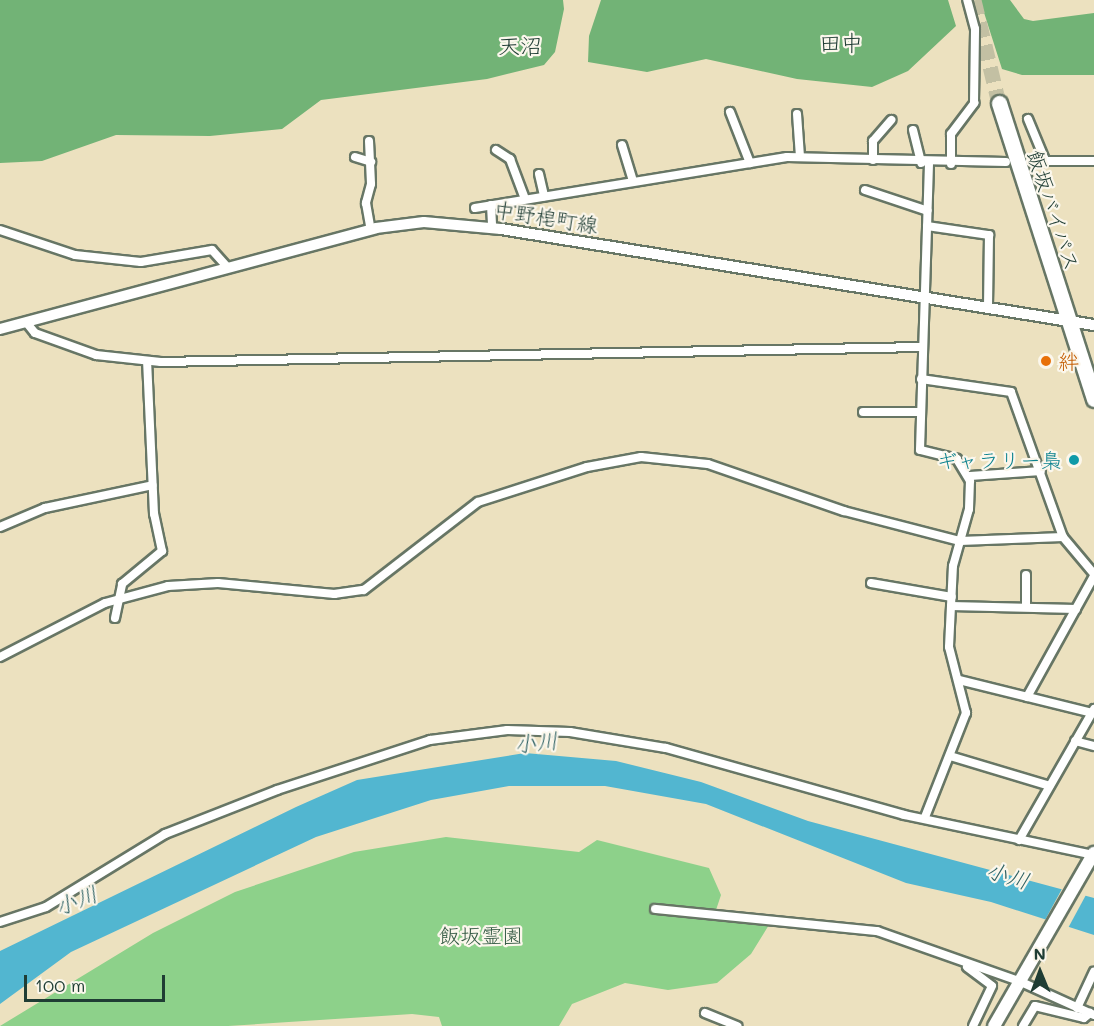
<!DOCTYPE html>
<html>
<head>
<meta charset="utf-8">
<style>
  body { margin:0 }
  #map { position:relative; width:1094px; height:1026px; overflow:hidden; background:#ece1bf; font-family:Mali,"Klee One",sans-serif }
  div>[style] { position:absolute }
  .green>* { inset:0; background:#8dd18a }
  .forest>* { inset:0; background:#72b376 }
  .water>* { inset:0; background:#52b6d0 }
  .pier>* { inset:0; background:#ece1bf }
  .highway-tunnel>* { height:15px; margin-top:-7.5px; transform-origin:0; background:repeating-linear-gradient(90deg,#c3c0a3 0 15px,transparent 0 23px) }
  .roads { filter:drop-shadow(2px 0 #677665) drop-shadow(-2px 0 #677665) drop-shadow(0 2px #677665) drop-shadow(0 -2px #677665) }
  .street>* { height:8px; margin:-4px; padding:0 4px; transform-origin:4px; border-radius:4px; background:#fff }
  .secondary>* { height:10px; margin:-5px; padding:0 5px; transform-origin:5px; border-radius:5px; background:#fff }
  .primary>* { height:12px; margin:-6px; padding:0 6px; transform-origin:6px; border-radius:6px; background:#fff }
  .highway>* { height:15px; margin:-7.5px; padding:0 7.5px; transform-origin:7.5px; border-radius:7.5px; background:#fff }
  .dots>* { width:16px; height:16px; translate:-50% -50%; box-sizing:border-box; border:3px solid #fbf7ec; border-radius:50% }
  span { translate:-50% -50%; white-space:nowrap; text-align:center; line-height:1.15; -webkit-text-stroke:4.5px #fbf7ec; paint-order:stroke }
  .street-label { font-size:21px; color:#1f3d34 }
  .food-label { font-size:21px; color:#c56008 }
  .left { translate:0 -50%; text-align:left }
  .culture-label { font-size:21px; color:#0d838f }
  .right { translate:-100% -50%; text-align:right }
  .park-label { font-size:21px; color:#355b45 }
  .neighbourhood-label { font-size:22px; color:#1f3d34 }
  .water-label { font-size:22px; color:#2e6163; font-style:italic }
  .north { position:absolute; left:1010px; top:942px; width:60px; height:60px; -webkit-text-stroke:4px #fbf7ec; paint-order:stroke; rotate:359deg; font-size:16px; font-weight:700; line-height:24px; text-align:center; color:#1f3d34 }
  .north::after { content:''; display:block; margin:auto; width:21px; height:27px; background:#1f3d34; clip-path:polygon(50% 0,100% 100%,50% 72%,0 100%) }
  .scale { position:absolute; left:24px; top:975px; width:141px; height:27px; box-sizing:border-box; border:3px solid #1f3d34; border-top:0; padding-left:8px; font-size:18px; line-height:21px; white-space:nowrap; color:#1f3d34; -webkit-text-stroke:4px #fbf7ec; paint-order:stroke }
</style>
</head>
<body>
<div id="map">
  <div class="green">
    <div style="clip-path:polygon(446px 837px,579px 852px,597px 840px,709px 868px,721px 895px,716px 910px,775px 915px,751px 954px,717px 983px,668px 990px,625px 983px,572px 1004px,559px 1026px,442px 1026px,439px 1017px,412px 1014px,228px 1026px,0 1026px,153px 933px,235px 892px,354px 852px)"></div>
  </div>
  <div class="forest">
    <div style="clip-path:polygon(0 0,563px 0,564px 9px,555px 52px,544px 65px,487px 79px,321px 100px,282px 129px,210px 136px,116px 135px,42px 161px,0 163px)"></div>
    <div style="clip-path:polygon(601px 0,948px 0,956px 26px,908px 71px,872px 87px,797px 79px,706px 59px,647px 72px,588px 62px,589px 36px)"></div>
    <div style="clip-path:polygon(980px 0,1010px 0,1024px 19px,1033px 21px,1094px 13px,1094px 75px,1022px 75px,1002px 69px)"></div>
  </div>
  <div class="water">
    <div style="clip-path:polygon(525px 753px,616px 761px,701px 782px,808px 821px,1094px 898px,1094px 935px,991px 902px,906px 883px,706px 804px,605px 786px,509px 786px,431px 800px,316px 837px,71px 952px,0 1004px,0 951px,296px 807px,357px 780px)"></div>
  </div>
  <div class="pier">
    <div style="clip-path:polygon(1063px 887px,1087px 893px,1067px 930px,1044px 922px)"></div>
  </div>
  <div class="highway-tunnel">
    <div style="left:974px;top:0;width:106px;rotate:76.4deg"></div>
  </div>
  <div class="roads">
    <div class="street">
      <div style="left:730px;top:112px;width:55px;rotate:68.6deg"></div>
      <div style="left:797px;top:114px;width:43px;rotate:86deg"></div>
      <div style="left:1028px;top:119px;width:44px;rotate:67.5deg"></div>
      <div style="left:913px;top:130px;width:34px;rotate:76deg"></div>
      <div style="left:369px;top:141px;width:43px;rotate:87.3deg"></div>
      <div style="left:371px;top:184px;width:20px;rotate:105deg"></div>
      <div style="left:366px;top:203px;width:27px;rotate:80deg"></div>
      <div style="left:622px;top:145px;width:38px;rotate:73deg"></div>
      <div style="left:496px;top:150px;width:17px;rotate:33deg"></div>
      <div style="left:510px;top:159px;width:43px;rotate:69.4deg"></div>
      <div style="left:355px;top:157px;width:17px;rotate:17deg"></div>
      <div style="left:873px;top:160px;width:19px;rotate:-90deg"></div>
      <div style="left:873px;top:141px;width:28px;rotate:-49deg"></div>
      <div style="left:1030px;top:161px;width:64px"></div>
      <div style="left:951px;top:164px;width:30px;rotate:-90deg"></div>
      <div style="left:951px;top:134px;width:39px;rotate:-53deg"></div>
      <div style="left:974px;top:103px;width:74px;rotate:-89.2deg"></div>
      <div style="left:975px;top:29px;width:30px;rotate:-105deg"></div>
      <div style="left:539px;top:174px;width:23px;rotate:77deg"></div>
      <div style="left:865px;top:190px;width:66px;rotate:18.4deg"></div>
      <div style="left:491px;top:205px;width:22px;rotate:87deg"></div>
      <div style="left:475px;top:208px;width:316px;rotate:-9.3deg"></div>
      <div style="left:787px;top:157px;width:219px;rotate:1.3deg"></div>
      <div style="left:927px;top:226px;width:63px;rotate:8.3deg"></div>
      <div style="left:989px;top:235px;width:73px;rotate:90.8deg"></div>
      <div style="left:0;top:230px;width:79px;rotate:18.4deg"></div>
      <div style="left:75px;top:255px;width:66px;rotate:6.1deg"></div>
      <div style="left:141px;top:262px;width:72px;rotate:-9.6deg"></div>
      <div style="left:212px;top:250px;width:24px;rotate:48deg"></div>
      <div style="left:26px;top:322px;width:14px;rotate:51deg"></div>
      <div style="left:35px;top:333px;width:65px;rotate:19.8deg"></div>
      <div style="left:96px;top:355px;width:65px;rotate:6.1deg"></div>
      <div style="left:161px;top:362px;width:761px;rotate:-1.13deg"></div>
      <div style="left:921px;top:379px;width:91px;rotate:8.2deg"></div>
      <div style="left:1011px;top:392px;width:154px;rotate:70.3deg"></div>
      <div style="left:1063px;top:537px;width:48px;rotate:50deg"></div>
      <div style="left:863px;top:412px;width:57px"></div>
      <div style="left:970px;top:476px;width:71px;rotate:-4deg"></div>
      <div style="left:0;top:527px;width:49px;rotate:-22.9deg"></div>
      <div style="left:45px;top:508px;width:110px;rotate:-12deg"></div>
      <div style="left:1026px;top:575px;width:32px;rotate:90deg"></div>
      <div style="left:871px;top:583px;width:82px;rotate:9.8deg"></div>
      <div style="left:951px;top:606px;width:125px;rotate:1.4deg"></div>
      <div style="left:115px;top:618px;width:35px;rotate:-78deg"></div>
      <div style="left:122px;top:584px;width:52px;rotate:-39.5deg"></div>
      <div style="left:162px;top:551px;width:38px;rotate:-102deg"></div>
      <div style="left:154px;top:514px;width:153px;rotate:-92.6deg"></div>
      <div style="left:0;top:657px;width:118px;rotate:-27.2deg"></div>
      <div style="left:105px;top:603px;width:65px;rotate:-15.1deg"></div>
      <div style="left:168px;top:586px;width:50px;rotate:-3.4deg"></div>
      <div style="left:218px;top:583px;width:117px;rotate:5.4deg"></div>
      <div style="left:334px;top:594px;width:30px;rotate:-8deg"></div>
      <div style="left:364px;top:590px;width:144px;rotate:-37.7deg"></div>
      <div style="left:478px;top:502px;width:114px;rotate:-17.8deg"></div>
      <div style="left:587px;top:467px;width:55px;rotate:-10.5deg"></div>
      <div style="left:641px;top:457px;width:67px;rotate:6deg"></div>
      <div style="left:708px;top:464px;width:144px;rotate:19.1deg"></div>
      <div style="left:844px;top:511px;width:120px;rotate:14.5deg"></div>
      <div style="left:960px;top:541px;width:103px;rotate:-2.2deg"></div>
      <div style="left:959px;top:680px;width:137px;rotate:13.9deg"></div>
      <div style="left:1027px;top:697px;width:138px;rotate:-61deg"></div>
      <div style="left:1075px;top:741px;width:20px;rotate:15deg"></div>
      <div style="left:950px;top:756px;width:104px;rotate:16.7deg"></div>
      <div style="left:925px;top:817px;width:112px;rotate:-68.5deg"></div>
      <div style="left:966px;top:713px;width:68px;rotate:-104.4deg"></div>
      <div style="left:949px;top:647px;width:81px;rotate:-87.2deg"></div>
      <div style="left:953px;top:566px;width:59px;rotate:-74.3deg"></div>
      <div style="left:969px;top:509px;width:28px;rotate:-88deg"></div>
      <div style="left:970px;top:481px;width:26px;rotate:-121deg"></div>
      <div style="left:957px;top:459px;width:38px;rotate:-166deg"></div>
      <div style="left:920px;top:450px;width:286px;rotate:-88.2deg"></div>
      <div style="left:1019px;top:840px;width:151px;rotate:-60.2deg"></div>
      <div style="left:655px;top:909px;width:223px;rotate:5.7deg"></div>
      <div style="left:877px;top:931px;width:151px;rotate:19.4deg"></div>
      <div style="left:1019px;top:981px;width:82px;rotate:24.4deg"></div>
      <div style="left:0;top:922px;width:48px;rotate:-18.1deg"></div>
      <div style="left:46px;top:907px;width:140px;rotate:-31.5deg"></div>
      <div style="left:165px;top:834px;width:120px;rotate:-21.4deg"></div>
      <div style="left:277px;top:790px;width:161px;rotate:-18.1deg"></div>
      <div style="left:430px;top:740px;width:78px;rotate:-7.4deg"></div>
      <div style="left:507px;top:730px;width:63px;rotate:1.8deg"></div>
      <div style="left:570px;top:732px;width:97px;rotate:9.5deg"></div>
      <div style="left:666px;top:748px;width:247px;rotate:15.7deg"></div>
      <div style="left:904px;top:815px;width:194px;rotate:11.9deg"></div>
      <div style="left:967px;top:967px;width:31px;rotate:37deg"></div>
      <div style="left:992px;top:986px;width:44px;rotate:115.4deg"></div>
      <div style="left:1077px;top:1008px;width:40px;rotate:-65deg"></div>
      <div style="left:705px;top:1013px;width:35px;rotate:22deg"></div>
      <div style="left:1023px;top:1026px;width:23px;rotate:-59deg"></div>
      <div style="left:1035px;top:1006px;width:50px;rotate:13.8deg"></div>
      <div style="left:1084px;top:1018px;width:8px;rotate:-40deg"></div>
    </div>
    <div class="secondary">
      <div style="left:0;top:329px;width:389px;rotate:-15deg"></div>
      <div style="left:376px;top:228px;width:48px;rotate:-7.1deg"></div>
      <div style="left:424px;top:222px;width:77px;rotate:5.2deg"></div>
      <div style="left:501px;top:229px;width:601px;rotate:9.2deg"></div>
    </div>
    <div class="primary">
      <div style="left:994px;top:1026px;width:200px;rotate:-60deg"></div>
    </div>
    <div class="highway">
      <div style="left:999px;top:103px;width:311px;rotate:72.2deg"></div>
    </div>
  </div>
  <div class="dots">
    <div style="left:1046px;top:361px;background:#e8710a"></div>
    <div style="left:1074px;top:460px;background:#0f9aa8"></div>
  </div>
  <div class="street-label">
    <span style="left:1054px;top:210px;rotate:72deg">飯坂バイパス</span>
    <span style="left:546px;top:217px;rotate:9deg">中野梍町線</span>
  </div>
  <div class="food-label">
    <span class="left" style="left:1058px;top:361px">絆</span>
  </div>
  <div class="culture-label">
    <span class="right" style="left:1062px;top:460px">ギャラリー梟</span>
  </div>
  <div class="park-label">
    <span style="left:481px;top:935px">飯坂霊園</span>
  </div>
  <div class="neighbourhood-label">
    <span style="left:841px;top:43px">田中</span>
    <span style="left:520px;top:46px">天沼</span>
  </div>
  <div class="water-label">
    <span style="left:536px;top:742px;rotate:-6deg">小川</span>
    <span style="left:1008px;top:875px;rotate:17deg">小川</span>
    <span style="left:76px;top:900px;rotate:-21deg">小川</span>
  </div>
  <div class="north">N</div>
  <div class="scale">100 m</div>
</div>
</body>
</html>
